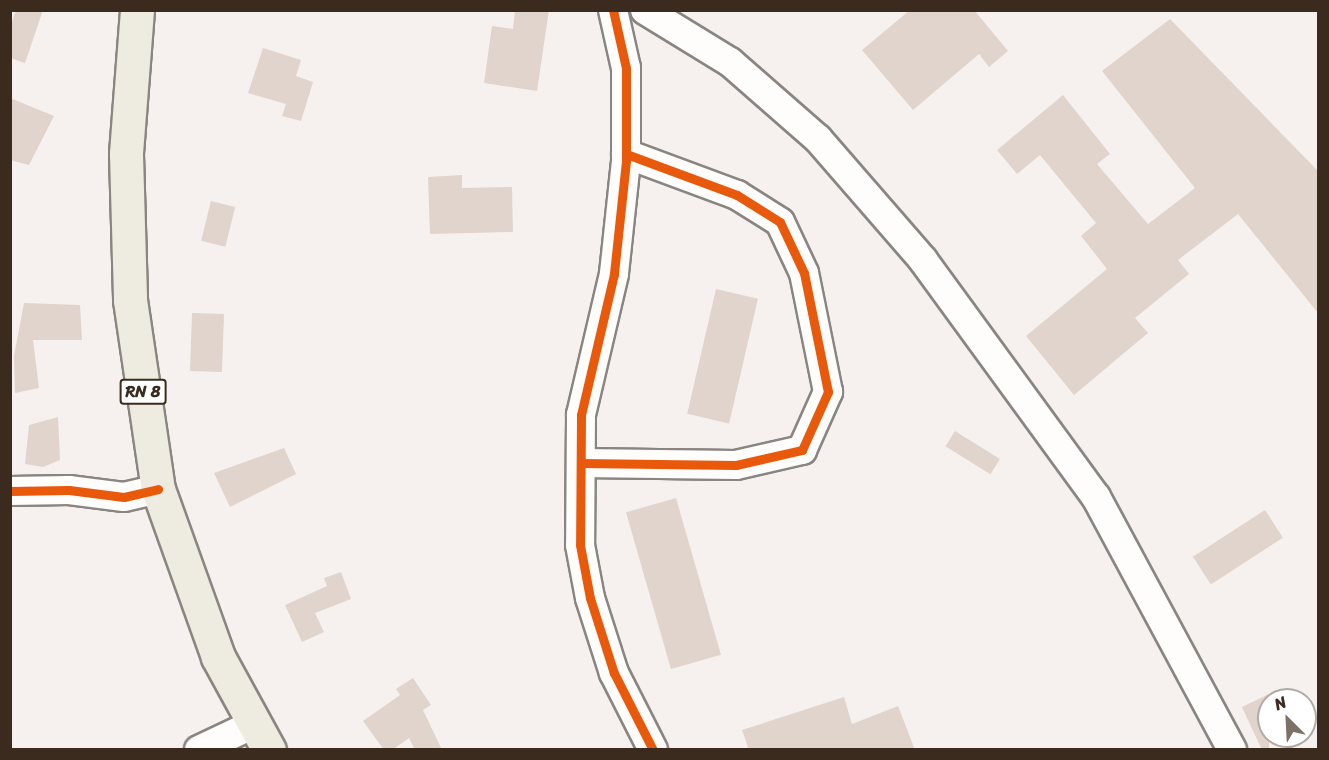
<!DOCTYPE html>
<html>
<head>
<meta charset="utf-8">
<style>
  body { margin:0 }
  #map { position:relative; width:1329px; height:760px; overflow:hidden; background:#f6f1ee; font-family:Sriracha,sans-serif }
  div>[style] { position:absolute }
  .building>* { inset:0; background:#e0d4cd; transform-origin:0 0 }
  .roads { filter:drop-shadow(2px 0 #8a8581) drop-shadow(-2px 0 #8a8581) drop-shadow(0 2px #8a8581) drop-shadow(0 -2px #8a8581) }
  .minor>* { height:28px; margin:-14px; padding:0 14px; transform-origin:14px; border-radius:14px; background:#fefdfc }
  .major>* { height:33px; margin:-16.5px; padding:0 16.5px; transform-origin:16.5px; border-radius:16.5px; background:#eeebe0 }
  .cycleway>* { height:9px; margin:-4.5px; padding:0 4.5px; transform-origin:4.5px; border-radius:4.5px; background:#e8590c }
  span { translate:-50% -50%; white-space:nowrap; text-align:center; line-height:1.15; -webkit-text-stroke:5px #fff; paint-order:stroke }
  .shield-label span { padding:2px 4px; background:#fff; border:2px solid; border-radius:4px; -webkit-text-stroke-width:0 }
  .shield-label { font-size:16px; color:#3b2a1e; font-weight:700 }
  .frame { position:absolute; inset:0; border:12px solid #3b2a1e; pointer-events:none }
  .north { position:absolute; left:1257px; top:688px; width:60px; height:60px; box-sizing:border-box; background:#fff; border:2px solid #b1aaa5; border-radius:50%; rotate:336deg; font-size:16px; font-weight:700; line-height:24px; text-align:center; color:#3b2a1e }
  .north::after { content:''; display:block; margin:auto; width:21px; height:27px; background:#7c7067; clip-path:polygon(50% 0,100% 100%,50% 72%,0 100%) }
</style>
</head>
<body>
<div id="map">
  <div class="building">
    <div style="clip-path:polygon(16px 10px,43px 10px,25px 63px,10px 58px,10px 28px)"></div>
    <div style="clip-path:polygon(515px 10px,549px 10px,537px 91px,484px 83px,492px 26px,513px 29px)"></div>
    <div style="clip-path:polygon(910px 10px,974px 10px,1008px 51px,989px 67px,979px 54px,913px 110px,862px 50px)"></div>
    <div style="clip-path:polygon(1170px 19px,1318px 171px,1318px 313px,1238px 214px,1178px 260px,1189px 274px,1135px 318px,1148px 333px,1074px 395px,1026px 336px,1107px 269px,1081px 236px,1096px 223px,1040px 155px,1017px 174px,997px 150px,1063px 95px,1110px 154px,1097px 164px,1148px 224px,1195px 188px,1102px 71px)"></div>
    <div style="clip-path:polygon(263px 48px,301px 60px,296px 76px,313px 82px,301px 121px,282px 116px,286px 104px,248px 93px)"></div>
    <div style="clip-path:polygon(10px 98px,54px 116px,29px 165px,10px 160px)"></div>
    <div style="clip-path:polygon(462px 175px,462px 188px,512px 187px,513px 232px,430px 234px,428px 177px)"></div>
    <div style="left:211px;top:201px;width:25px;height:41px;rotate:14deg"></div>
    <div style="left:716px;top:289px;width:43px;height:128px;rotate:13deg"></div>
    <div style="clip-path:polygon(24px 303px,80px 305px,82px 340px,33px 340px,39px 388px,15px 393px,14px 356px)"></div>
    <div style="left:192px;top:313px;width:32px;height:58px;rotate:2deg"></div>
    <div style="clip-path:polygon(58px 417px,60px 460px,43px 467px,25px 464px,29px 425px)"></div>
    <div style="left:955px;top:431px;width:53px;height:18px;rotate:32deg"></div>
    <div style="clip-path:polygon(284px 448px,296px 474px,230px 507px,214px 473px)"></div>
    <div style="left:676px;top:498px;width:163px;height:52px;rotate:74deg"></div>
    <div style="left:1265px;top:510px;width:33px;height:86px;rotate:57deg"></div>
    <div style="clip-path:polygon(341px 572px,351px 599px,315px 613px,324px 632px,302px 642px,285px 605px,327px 586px,324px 578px)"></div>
    <div style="clip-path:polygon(413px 678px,431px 705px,423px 710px,442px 750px,415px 750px,409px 738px,392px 750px,384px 750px,363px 721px,400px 695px,396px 689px)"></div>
    <div style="clip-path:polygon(1269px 694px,1269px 750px,1262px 750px,1242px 707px)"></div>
    <div style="clip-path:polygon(844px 697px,852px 724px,898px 706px,915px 750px,749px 750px,742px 730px)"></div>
  </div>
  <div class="roads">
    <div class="minor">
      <div style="left:613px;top:10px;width:59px;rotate:77.4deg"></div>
      <div style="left:626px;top:68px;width:93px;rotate:90deg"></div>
      <div style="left:626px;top:161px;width:114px;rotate:96.1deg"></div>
      <div style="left:614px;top:274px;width:145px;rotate:103.2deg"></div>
      <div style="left:581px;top:415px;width:130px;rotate:90.4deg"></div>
      <div style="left:580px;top:545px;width:54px;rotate:79.3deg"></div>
      <div style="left:590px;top:598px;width:79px;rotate:72.3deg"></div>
      <div style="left:614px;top:673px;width:86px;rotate:63.1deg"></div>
      <div style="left:645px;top:10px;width:100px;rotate:31.5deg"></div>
      <div style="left:730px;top:62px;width:117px;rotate:41.2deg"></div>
      <div style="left:818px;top:139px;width:160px;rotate:49deg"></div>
      <div style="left:923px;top:260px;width:293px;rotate:53.9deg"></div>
      <div style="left:1096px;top:497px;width:287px;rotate:61.7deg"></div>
      <div style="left:581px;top:463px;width:155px;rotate:0.7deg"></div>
      <div style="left:736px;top:465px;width:68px;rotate:-12.8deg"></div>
      <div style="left:802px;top:450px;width:64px;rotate:-65.9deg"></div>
      <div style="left:828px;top:392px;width:121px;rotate:-101.4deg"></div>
      <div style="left:804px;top:273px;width:56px;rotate:-115.2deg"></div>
      <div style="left:780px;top:222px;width:51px;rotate:-147.9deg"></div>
      <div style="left:737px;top:195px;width:118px;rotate:-159.7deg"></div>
      <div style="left:10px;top:491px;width:59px;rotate:-1deg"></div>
      <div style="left:69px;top:490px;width:55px;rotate:7.3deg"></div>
      <div style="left:124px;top:497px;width:35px;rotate:-13deg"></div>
      <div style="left:199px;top:750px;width:61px;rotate:-25.3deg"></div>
    </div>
    <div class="major">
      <div style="left:137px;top:10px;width:144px;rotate:94.4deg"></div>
      <div style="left:126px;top:154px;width:146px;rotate:88.4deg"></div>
      <div style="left:130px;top:300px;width:191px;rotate:81.6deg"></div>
      <div style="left:158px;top:489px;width:178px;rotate:70.3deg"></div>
      <div style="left:218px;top:657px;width:106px;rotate:61.3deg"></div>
    </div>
  </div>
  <div class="cycleway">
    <div style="left:613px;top:10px;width:59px;rotate:77.4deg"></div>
    <div style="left:626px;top:68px;width:93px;rotate:90deg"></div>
    <div style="left:626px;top:161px;width:114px;rotate:96.1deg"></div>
    <div style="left:614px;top:274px;width:145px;rotate:103.2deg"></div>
    <div style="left:581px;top:415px;width:130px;rotate:90.4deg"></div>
    <div style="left:580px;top:545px;width:54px;rotate:79.3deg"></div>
    <div style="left:590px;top:598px;width:79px;rotate:72.3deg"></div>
    <div style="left:614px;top:673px;width:86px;rotate:63.1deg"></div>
    <div style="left:581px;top:463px;width:155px;rotate:0.7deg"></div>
    <div style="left:736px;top:465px;width:68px;rotate:-12.8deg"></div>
    <div style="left:802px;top:450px;width:64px;rotate:-65.9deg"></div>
    <div style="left:828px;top:392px;width:121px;rotate:-101.4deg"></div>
    <div style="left:804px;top:273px;width:56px;rotate:-115.2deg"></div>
    <div style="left:780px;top:222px;width:51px;rotate:-147.9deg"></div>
    <div style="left:737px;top:195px;width:118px;rotate:-159.7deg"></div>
    <div style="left:10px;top:491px;width:59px;rotate:-1deg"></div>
    <div style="left:69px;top:490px;width:55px;rotate:7.3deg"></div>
    <div style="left:124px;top:497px;width:35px;rotate:-13deg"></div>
  </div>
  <div class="shield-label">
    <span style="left:143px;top:392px">RN 8</span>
  </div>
  <div class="frame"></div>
  <div class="north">N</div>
</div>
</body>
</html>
